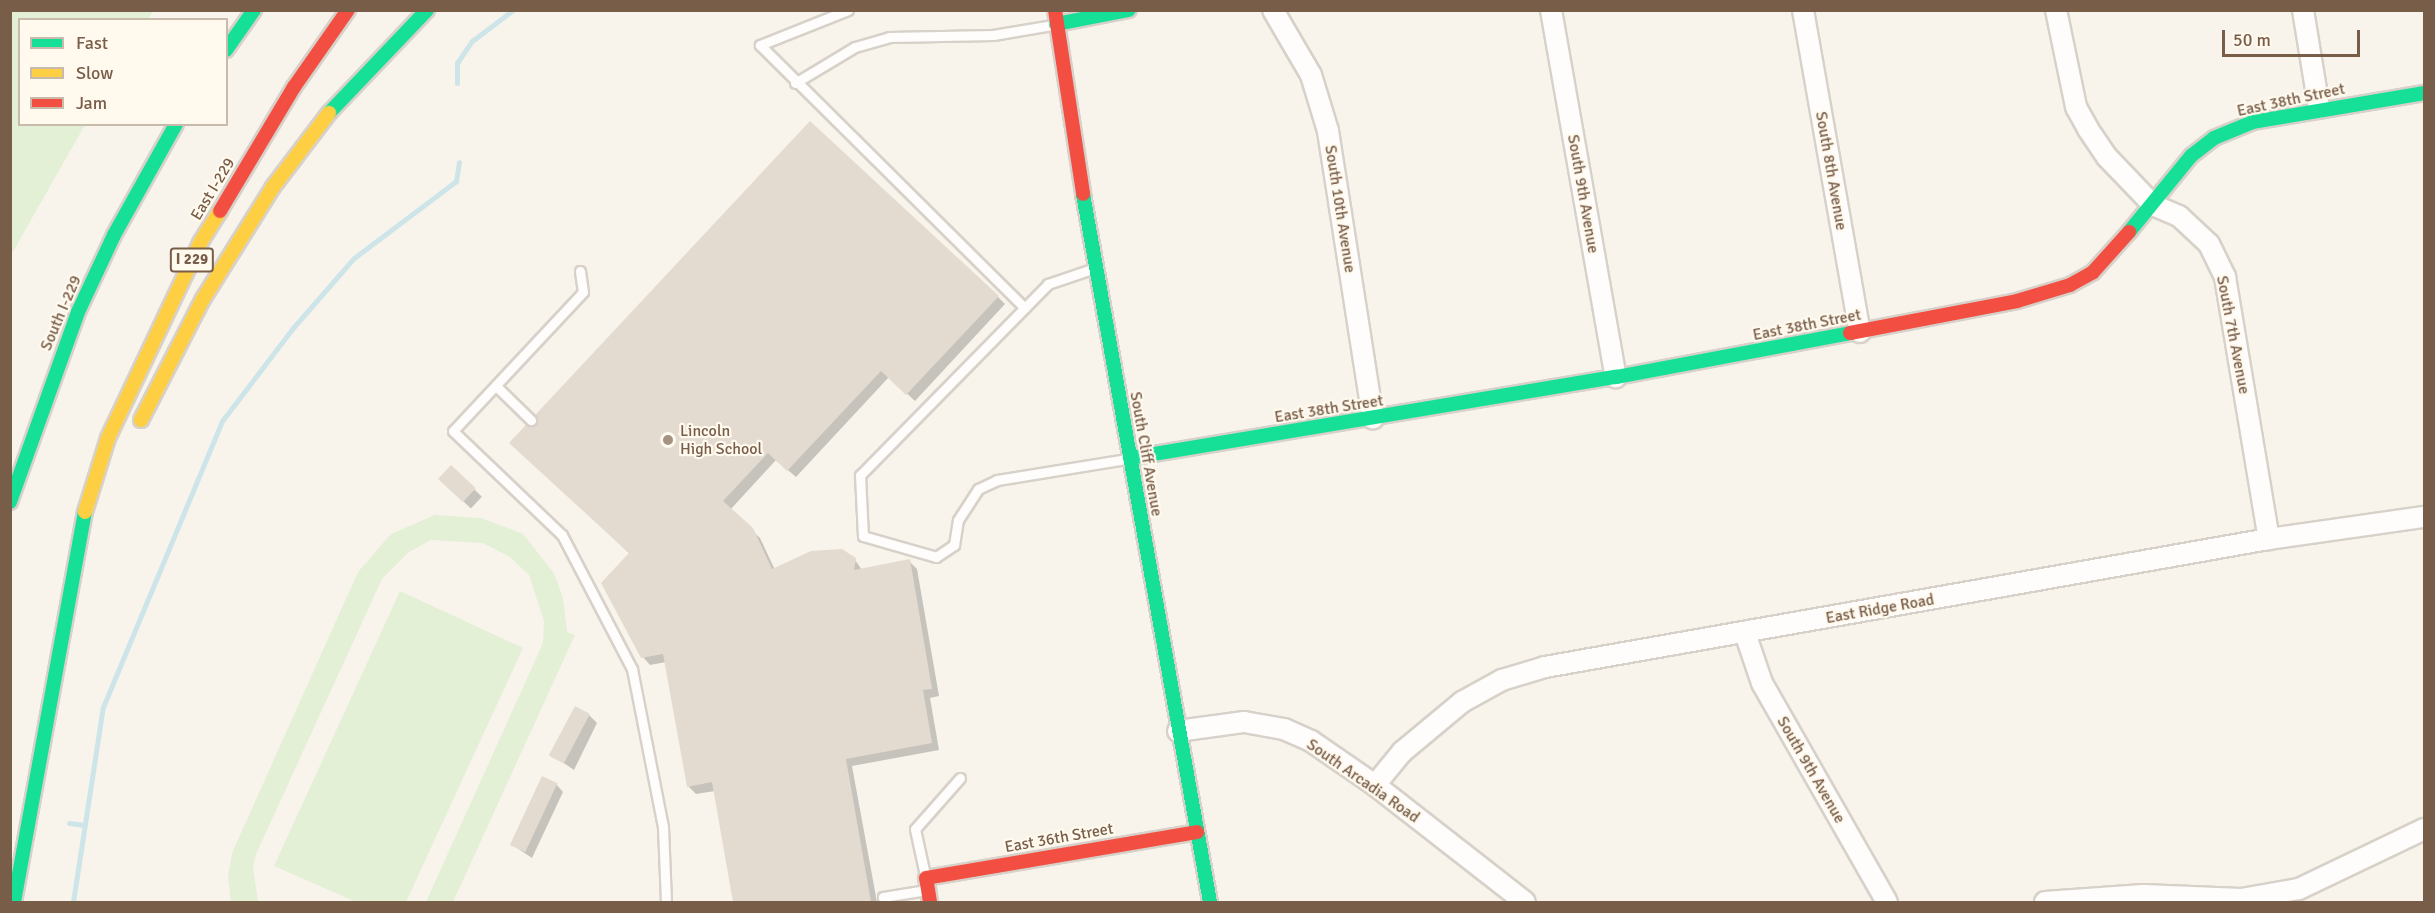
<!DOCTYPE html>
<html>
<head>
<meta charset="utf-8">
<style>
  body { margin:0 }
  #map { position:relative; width:2435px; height:913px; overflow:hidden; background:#f8f4eb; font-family:Signika,sans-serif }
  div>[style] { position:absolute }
  .green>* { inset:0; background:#e3f0d6 }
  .shadow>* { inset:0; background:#0003; transform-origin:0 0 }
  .stream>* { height:5px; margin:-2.5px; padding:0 2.5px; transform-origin:2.5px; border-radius:2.5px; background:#cde5e9 }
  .building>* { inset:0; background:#e3dad0; transform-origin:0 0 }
  .roads { filter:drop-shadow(2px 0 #d7d1c9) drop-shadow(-2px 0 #d7d1c9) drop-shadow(0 2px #d7d1c9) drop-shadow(0 -2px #d7d1c9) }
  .lane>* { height:9px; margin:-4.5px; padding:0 4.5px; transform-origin:4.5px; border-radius:4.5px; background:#fefdfc }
  .street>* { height:20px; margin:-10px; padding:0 10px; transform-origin:10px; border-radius:10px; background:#fefdfc }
  .fast>* { height:14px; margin:-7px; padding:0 7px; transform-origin:7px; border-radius:7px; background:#16e098 }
  .slow>* { height:14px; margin:-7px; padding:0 7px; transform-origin:7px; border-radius:7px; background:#ffcf43 }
  .jam>* { height:14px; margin:-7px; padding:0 7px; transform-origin:7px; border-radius:7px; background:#f24e42 }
  .dots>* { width:16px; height:16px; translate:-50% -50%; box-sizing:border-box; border:3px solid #fff9ee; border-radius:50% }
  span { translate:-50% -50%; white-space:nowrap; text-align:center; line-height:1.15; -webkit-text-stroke:4.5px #fff9ee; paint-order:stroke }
  .shield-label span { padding:2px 4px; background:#fff9ee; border:2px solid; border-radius:4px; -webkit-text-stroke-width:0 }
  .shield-label { font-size:15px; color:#785e49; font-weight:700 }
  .street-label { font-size:16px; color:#785e49 }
  .poi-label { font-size:16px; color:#785e49 }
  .left { translate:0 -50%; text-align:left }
  .frame { position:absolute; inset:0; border:12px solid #785e49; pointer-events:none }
  .legend { position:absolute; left:18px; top:18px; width:210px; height:108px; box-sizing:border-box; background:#fff9ee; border:2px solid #c9bbac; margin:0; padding:8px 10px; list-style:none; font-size:18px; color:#785e49 }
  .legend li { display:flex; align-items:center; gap:12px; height:30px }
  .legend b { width:30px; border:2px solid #c9bbac }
  .scale { position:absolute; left:2222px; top:30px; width:138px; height:27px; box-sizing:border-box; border:3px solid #785e49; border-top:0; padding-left:8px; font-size:18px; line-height:21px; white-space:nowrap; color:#785e49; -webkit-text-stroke:4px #fff9ee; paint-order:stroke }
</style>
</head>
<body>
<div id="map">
  <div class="green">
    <div style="clip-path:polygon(11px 10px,153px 11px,148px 19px,20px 20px,20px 124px,85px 125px,11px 255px)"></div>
    <div style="clip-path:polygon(435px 515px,481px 518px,523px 534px,554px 573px,563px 598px,567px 632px,575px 635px,453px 902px,426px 902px,543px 643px,544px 621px,529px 575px,510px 557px,483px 543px,431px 540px,409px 552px,382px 579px,257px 852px,253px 866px,258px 902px,231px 902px,228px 877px,232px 853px,358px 572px,391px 534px)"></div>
    <div style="clip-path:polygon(400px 591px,523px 648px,406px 902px,356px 902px,274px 866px)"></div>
  </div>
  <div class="shadow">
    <div style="clip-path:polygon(998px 297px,1005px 304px,915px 401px,889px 377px,796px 477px,776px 460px,730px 510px,760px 538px,775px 570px,855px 560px,862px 570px,909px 561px,917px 569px,939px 696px,930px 698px,939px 750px,852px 766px,877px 902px,735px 902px,715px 791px,696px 794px,688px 786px,666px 662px,650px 665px,643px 657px,630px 554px,519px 450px)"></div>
    <div style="left:451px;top:467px;width:43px;height:16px;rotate:44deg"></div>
    <div style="clip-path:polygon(589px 715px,597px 723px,574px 770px,552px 755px)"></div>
    <div style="clip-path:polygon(556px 784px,563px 792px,532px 858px,511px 844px)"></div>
  </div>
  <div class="stream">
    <div style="left:457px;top:83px;width:20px;rotate:-90deg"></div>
    <div style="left:457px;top:63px;width:27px;rotate:-56deg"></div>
    <div style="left:472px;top:41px;width:51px;rotate:-37.1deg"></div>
    <div style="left:69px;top:823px;width:16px;rotate:7deg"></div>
    <div style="left:73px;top:902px;width:197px;rotate:-81.3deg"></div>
    <div style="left:103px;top:707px;width:310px;rotate:-67.4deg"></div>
    <div style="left:222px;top:421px;width:116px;rotate:-52.7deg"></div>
    <div style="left:292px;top:329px;width:94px;rotate:-48.9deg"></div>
    <div style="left:354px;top:258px;width:128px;rotate:-37deg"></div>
    <div style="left:456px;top:181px;width:19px;rotate:-81deg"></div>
  </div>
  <div class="building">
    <div style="clip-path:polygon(810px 121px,999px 296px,906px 395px,881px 371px,787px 471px,768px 453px,723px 501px,753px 528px,772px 569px,811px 551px,842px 549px,856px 558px,854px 570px,910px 559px,932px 689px,923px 690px,932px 743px,846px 759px,871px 902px,733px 902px,712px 782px,687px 787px,663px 654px,641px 658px,601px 583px,629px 553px,509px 443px)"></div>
    <div style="left:451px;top:465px;width:34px;height:19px;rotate:43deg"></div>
    <div style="left:575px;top:706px;width:17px;height:56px;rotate:28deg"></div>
    <div style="left:542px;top:776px;width:17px;height:76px;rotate:25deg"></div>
  </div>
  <div class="roads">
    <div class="lane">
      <div style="left:848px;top:10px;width:95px;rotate:158.3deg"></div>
      <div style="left:760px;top:45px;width:373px;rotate:44.8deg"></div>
      <div style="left:795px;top:83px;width:70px;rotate:-31deg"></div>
      <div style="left:855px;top:47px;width:35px;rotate:-16deg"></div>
      <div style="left:889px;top:37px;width:104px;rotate:-1.1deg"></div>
      <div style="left:993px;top:35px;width:61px;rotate:-9.5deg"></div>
      <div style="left:1095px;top:268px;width:50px;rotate:161.2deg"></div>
      <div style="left:1048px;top:284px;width:268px;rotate:134.5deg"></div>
      <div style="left:860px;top:475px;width:61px;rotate:87.2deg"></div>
      <div style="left:863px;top:536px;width:76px;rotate:16deg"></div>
      <div style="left:936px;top:557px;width:22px;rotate:-34deg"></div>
      <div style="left:954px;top:545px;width:25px;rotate:-81deg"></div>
      <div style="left:958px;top:520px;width:37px;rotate:-57deg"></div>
      <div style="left:978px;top:489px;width:21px;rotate:-25deg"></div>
      <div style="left:997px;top:480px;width:132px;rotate:-9.2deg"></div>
      <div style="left:580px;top:271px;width:21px;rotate:82deg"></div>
      <div style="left:583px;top:292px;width:190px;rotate:133.1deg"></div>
      <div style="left:453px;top:431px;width:151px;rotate:43.7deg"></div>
      <div style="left:562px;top:535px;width:151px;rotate:62.4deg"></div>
      <div style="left:632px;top:669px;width:161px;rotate:78.9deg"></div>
      <div style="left:663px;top:827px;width:75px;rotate:87.7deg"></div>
      <div style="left:496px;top:386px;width:49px;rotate:44.2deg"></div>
      <div style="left:925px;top:875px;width:47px;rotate:-102.3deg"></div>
      <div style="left:915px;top:829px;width:68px;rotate:-48.6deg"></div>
      <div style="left:884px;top:902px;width:5px;rotate:-101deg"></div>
      <div style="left:883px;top:897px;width:44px;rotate:-9.2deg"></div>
    </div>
    <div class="street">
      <div style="left:1273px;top:10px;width:75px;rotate:59.7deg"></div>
      <div style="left:1311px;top:75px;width:59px;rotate:73.1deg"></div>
      <div style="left:1328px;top:131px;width:291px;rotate:81.1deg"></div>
      <div style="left:1551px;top:10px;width:373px;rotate:80deg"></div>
      <div style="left:1803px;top:10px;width:327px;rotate:80deg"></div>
      <div style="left:2056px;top:10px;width:99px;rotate:78.3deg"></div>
      <div style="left:2076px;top:107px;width:25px;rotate:61deg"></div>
      <div style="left:2088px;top:129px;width:34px;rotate:56deg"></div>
      <div style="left:2107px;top:157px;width:66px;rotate:46.2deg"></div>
      <div style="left:2153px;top:205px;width:28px;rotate:23deg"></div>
      <div style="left:2179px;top:216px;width:41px;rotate:43deg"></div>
      <div style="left:2209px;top:244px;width:37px;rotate:64deg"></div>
      <div style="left:2225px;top:277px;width:266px;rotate:80.5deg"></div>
      <div style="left:2303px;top:10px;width:99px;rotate:80.7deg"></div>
      <div style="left:1745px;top:633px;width:53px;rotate:71.2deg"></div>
      <div style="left:1762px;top:683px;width:252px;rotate:60.3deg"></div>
      <div style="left:1178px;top:731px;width:67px;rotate:-7.8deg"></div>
      <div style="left:1244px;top:722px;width:41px;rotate:9.9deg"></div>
      <div style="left:1284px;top:729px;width:30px;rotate:24deg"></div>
      <div style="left:1311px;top:741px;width:78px;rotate:34.5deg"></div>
      <div style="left:1375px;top:785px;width:190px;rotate:38deg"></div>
      <div style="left:1375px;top:785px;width:43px;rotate:-50.7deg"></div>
      <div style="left:1402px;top:752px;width:78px;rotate:-39.8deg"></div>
      <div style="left:1462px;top:702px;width:46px;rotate:-28.8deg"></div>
      <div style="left:1502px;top:680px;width:45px;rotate:-16.8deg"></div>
      <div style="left:1545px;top:667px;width:735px;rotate:-10.03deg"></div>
      <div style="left:2269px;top:539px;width:157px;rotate:-8.1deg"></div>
      <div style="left:2045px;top:902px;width:98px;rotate:-4.1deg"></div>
      <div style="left:2143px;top:895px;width:98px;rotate:2.3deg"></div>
      <div style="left:2241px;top:899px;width:59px;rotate:-9.8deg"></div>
      <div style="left:2299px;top:889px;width:139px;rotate:-25.6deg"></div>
    </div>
    <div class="fast">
      <div style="left:1056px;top:24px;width:74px;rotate:-10.9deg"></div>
      <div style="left:226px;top:50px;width:49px;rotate:-55deg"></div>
      <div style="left:329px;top:113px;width:142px;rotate:-46.4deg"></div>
      <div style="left:1083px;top:194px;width:719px;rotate:79.83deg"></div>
      <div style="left:2129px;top:232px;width:98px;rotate:-50.8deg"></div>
      <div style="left:2191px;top:156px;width:29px;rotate:-38deg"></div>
      <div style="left:2214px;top:138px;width:42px;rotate:-22.3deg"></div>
      <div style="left:2253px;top:122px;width:173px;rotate:-9.6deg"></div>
      <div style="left:1130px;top:458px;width:493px;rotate:-9.5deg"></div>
      <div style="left:1616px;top:377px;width:238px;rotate:-10.6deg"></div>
      <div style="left:10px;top:502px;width:202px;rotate:-70.3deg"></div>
      <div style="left:78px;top:312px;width:85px;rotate:-64.9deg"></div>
      <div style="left:114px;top:235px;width:127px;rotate:-60.8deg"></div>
      <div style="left:14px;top:902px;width:396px;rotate:-79.7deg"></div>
    </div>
    <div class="slow">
      <div style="left:141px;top:420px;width:136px;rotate:-62.9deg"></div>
      <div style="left:203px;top:299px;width:132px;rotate:-58deg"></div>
      <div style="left:273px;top:187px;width:93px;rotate:-52.9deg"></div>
      <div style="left:85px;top:512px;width:77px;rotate:-72.7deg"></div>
      <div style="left:108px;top:438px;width:216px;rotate:-64.7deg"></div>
      <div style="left:200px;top:243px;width:38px;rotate:-58deg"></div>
    </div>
    <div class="jam">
      <div style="left:1055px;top:10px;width:186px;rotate:81.3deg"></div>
      <div style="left:220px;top:211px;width:144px;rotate:-59.2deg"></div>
      <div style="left:294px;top:87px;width:94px;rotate:-55deg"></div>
      <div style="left:1850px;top:333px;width:170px;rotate:-10.8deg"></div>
      <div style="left:2017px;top:301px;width:55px;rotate:-16.8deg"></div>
      <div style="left:2070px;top:285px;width:26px;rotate:-29deg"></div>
      <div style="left:2093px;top:272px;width:54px;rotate:-48deg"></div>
      <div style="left:930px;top:902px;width:24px;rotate:-99deg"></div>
      <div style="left:926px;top:878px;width:275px;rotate:-9.6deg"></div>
    </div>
  </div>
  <div class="dots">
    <div style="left:668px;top:440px;background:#a59282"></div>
  </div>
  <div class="shield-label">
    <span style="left:192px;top:260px">I 229</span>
  </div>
  <div class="street-label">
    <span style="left:2291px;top:100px;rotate:-12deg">East 38th Street</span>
    <span style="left:1831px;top:171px;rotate:80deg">South 8th Avenue</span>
    <span style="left:213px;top:189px;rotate:-59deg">East I-229</span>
    <span style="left:1583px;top:194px;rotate:80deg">South 9th Avenue</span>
    <span style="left:1340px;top:209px;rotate:81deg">South 10th Avenue</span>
    <span style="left:61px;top:313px;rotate:-67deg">South I-229</span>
    <span style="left:1807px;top:325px;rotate:-11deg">East 38th Street</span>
    <span style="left:2233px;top:335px;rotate:79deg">South 7th Avenue</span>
    <span style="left:1329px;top:409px;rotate:-9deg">East 38th Street</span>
    <span style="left:1146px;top:454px;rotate:80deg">South Cliff Avenue</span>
    <span style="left:1880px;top:609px;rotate:-10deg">East Ridge Road</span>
    <span style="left:1811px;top:770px;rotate:60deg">South 9th Avenue</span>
    <span style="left:1363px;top:781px;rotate:35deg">South Arcadia Road</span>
    <span style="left:1059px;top:838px;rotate:-10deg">East 36th Street</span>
  </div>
  <div class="poi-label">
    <span class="left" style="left:680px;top:440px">Lincoln<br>High School</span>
  </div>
  <div class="frame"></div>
  <ul class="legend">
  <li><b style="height:8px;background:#16e098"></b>Fast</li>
  <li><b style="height:8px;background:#ffcf43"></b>Slow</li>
  <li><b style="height:8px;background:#f24e42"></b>Jam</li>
  </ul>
  <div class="scale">50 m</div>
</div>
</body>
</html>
